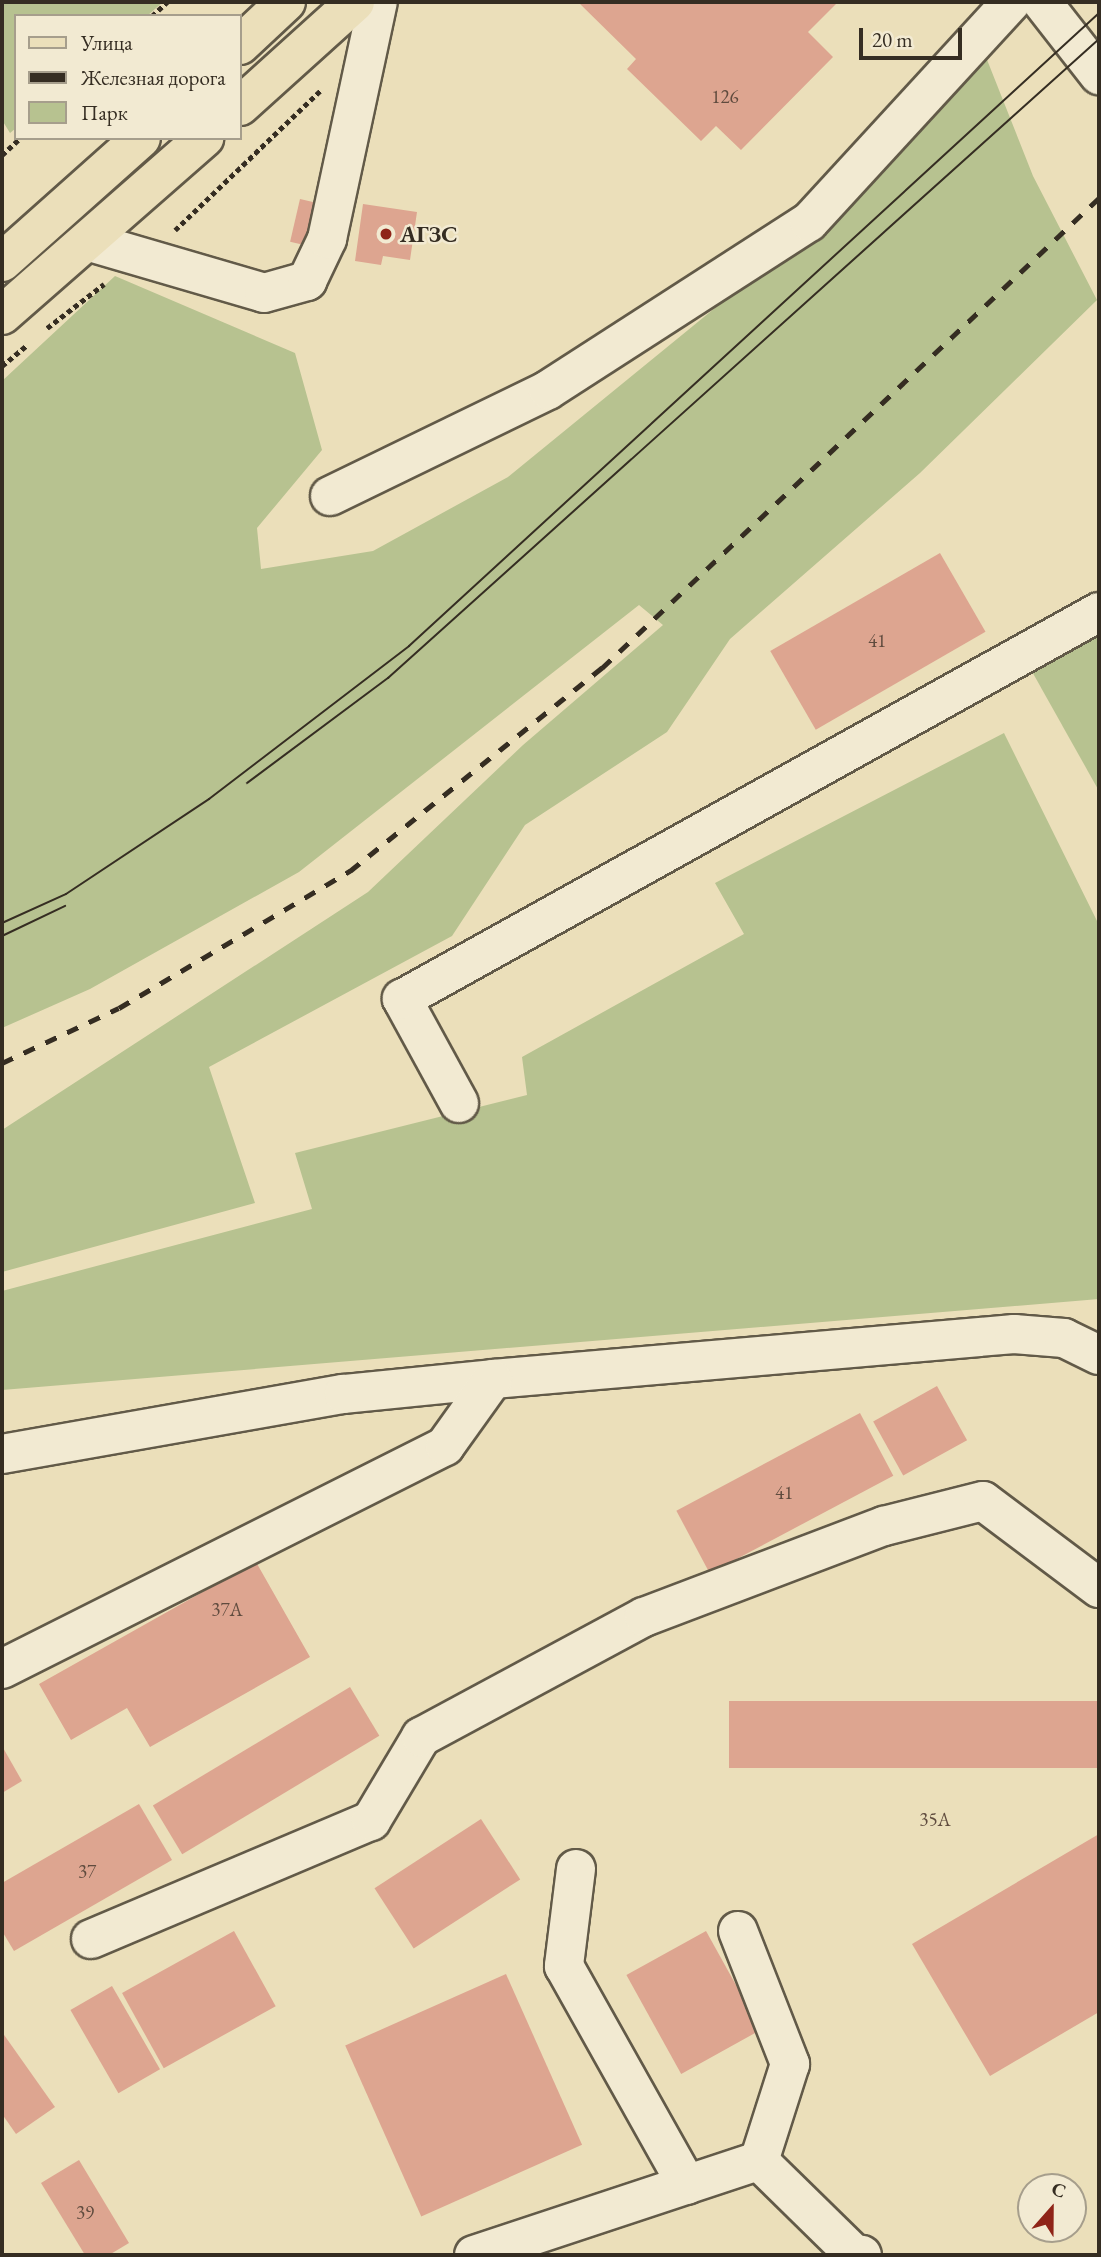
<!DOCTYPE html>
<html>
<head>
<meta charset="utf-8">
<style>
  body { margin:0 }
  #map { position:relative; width:1101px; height:2257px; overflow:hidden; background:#ebdfba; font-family:"EB Garamond",serif }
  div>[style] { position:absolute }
  .green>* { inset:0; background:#b7c290 }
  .building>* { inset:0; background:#dda590; transform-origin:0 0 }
  .path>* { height:4.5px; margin-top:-2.25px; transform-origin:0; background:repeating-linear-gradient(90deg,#352d22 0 5px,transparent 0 8.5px) }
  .roads { filter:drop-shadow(2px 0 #625a48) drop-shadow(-2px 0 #625a48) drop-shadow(0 2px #625a48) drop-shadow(0 -2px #625a48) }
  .minor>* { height:38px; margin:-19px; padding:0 19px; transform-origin:19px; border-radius:19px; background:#f2ead2 }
  .major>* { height:38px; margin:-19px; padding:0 19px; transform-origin:19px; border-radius:19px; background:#ebdfba }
  .tram>* { height:2px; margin:-1px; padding:0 1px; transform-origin:1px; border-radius:1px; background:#352d22 }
  .rail>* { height:5px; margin-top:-2.5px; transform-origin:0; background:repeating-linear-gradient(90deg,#352d22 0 12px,transparent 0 24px) }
  .dots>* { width:19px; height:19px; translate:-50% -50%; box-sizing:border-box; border:4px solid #f2ead2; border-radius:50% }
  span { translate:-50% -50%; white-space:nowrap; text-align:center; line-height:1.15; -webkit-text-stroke:5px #f2ead2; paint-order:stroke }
  .number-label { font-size:19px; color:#5f4b3e }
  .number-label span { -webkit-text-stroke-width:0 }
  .poi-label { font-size:23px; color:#352d22; font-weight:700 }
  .left { translate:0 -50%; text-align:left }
  .frame { position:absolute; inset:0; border:4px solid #352d22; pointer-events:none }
  .legend { position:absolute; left:14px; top:14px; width:228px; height:126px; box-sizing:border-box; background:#f2ead2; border:2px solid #a69e8c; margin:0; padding:9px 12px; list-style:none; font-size:21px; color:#352d22 }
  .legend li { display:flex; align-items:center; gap:14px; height:35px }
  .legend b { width:35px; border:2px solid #a69e8c }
  .north { position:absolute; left:1017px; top:2173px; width:70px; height:70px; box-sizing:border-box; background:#f2ead2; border:2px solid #a69e8c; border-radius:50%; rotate:21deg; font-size:19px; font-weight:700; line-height:28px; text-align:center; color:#352d22 }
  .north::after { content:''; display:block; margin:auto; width:24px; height:32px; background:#8f2418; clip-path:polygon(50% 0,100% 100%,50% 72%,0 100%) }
  .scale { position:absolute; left:859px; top:28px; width:103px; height:32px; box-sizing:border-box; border:4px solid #352d22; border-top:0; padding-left:9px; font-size:21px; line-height:24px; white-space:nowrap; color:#352d22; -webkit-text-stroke:5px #f2ead2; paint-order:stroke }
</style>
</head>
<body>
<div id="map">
  <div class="green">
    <div style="clip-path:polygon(2px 2px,163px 2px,147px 16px,16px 16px,16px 128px,10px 133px,2px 120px)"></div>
    <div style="clip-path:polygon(980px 42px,1033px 176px,1097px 300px,920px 473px,730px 639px,667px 732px,525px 825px,452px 936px,209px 1067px,255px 1203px,2px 1272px,2px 1130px,368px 892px,523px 745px,663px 625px,639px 605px,299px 872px,90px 989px,2px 1028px,2px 381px,115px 276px,295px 353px,322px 450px,257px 528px,261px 569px,373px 551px,508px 477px,807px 233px)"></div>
    <div style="clip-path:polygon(1099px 631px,1099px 791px,1030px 668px)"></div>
    <div style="clip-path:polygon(1004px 733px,1099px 925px,1099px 1299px,2px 1390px,2px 1291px,312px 1209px,295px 1153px,527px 1095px,522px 1057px,744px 934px,715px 883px)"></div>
  </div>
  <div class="building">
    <div style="clip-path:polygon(578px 2px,838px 2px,808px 32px,833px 57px,741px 150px,716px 126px,701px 141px,627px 69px,636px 59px)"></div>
    <div style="left:300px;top:199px;width:31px;height:44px;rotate:13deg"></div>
    <div style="clip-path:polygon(363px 204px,417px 212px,410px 260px,383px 256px,381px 265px,355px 261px)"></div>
    <div style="left:940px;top:553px;width:91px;height:196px;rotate:60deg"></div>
    <div style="left:937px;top:1386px;width:62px;height:73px;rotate:61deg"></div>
    <div style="left:860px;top:1413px;width:71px;height:208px;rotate:62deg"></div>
    <div style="clip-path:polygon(256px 1562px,310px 1657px,150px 1747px,127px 1708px,71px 1740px,39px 1684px)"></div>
    <div style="left:350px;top:1687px;width:57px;height:230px;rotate:59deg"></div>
    <div style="left:1099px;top:1701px;width:67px;height:370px;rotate:90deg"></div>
    <div style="clip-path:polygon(2px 1746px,22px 1781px,2px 1793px)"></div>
    <div style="clip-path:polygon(139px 1804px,172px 1860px,14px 1951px,2px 1931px,2px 1883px)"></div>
    <div style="left:481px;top:1819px;width:72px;height:127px;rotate:57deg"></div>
    <div style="clip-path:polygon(1099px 1834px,1099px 2012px,990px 2076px,912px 1944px)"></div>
    <div style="left:234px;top:1931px;width:86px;height:128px;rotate:61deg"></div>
    <div style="left:706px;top:1931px;width:113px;height:91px;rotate:61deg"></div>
    <div style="left:506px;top:1974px;width:187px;height:176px;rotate:66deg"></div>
    <div style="left:112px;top:1986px;width:96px;height:48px;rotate:60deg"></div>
    <div style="clip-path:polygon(2px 2032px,55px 2107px,16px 2134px,2px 2114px)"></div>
    <div style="clip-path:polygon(79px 2160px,129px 2243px,109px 2255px,85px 2255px,41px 2183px)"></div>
  </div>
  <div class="path">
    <div style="left:152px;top:16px;width:21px;rotate:-43deg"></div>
    <div style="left:2px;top:155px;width:25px;rotate:-43deg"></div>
    <div style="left:175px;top:230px;width:201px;rotate:-43.8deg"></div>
    <div style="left:47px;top:328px;width:72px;rotate:-37.7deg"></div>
    <div style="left:2px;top:366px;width:33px;rotate:-40deg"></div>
  </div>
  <div class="roads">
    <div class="minor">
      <div style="left:1042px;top:2px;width:93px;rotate:52deg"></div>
      <div style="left:90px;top:242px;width:181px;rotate:16.3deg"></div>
      <div style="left:264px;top:293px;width:45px;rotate:-15.6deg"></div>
      <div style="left:307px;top:281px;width:47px;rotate:-64.5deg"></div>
      <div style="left:327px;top:239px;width:242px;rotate:-77.9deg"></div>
      <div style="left:330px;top:496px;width:242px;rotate:-25.9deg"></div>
      <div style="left:548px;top:390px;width:310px;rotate:-32.8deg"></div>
      <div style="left:809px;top:222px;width:299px;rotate:-47.4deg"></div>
      <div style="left:459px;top:1103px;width:119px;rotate:-118.7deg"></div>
      <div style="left:402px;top:999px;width:797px;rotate:-29.04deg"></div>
      <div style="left:2px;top:1454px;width:347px;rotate:-10deg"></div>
      <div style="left:344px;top:1394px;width:150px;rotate:-5.7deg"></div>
      <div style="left:493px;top:1379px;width:523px;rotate:-4.94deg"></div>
      <div style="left:1014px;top:1334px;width:50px;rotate:4.6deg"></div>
      <div style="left:1064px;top:1338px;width:39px;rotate:26deg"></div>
      <div style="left:2px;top:1669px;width:496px;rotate:-26.7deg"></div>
      <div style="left:445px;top:1446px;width:82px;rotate:-54.4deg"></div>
      <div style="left:576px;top:1869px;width:98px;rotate:97.1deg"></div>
      <div style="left:564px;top:1966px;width:251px;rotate:60.7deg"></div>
      <div style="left:738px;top:1931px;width:143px;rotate:68.6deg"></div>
      <div style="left:790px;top:2064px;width:102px;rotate:107.7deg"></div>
      <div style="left:91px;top:1939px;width:304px;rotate:-22.9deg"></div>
      <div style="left:371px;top:1821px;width:98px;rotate:-59.2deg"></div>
      <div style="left:421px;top:1737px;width:253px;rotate:-28.3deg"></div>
      <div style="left:644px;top:1617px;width:257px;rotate:-20.8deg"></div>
      <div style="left:884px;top:1526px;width:102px;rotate:-14.2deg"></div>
      <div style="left:983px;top:1501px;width:145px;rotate:36.9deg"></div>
      <div style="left:474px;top:2255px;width:300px;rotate:-18.3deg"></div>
      <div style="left:759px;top:2161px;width:133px;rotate:44.4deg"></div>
      <div style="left:854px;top:2254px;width:8px;rotate:7deg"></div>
    </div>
    <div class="major">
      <div style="left:240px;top:45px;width:63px;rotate:-43.1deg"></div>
      <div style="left:240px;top:106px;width:155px;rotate:-42.1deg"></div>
      <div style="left:2px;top:262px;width:186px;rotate:-41.7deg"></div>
      <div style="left:2px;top:315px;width:269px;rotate:-41.2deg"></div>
    </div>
  </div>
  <div class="tram">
    <div style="left:247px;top:783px;width:176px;rotate:-36.7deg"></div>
    <div style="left:388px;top:678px;width:956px;rotate:-41.95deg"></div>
    <div style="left:2px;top:923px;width:70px;rotate:-24.4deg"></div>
    <div style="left:66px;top:894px;width:172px;rotate:-33.6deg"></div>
    <div style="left:209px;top:799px;width:252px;rotate:-37.4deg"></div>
    <div style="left:409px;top:646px;width:936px;rotate:-42.53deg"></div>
    <div style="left:2px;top:936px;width:70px;rotate:-25.5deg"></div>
  </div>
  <div class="rail">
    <div style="left:2px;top:1063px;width:129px;rotate:-25.2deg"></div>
    <div style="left:119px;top:1008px;width:269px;rotate:-30.7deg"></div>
    <div style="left:350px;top:871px;width:324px;rotate:-38.9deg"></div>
    <div style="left:602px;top:668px;width:684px;rotate:-43.4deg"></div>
  </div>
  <div class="dots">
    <div style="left:386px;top:234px;background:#8f2418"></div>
  </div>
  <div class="number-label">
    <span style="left:725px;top:97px">126</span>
    <span style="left:877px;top:641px">41</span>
    <span style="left:784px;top:1493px">41</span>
    <span style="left:227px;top:1610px">37А</span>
    <span style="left:935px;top:1820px">35А</span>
    <span style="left:87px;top:1872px">37</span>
    <span style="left:85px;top:2213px">39</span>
  </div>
  <div class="poi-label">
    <span class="left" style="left:400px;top:234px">АГЗС</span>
  </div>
  <div class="frame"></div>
  <ul class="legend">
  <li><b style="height:9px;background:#ebdfba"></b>Улица</li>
  <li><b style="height:9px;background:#352d22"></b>Железная дорога</li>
  <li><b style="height:19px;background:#b7c290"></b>Парк</li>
  </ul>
  <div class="north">С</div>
  <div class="scale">20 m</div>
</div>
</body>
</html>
